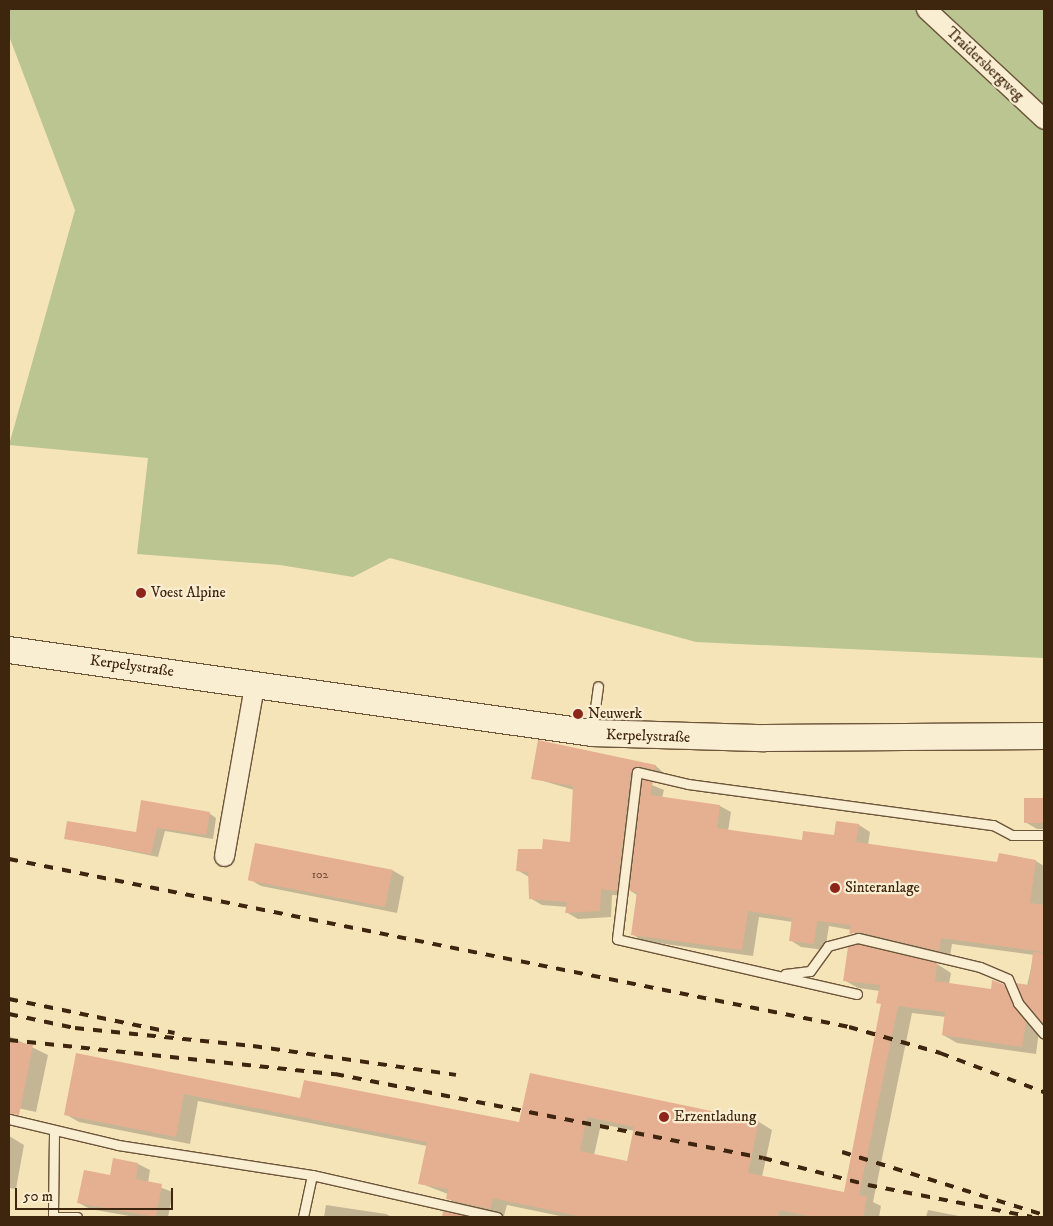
<!DOCTYPE html>
<html>
<head>
<meta charset="utf-8">
<style>
  body { margin:0 }
  #map { position:relative; width:1053px; height:1226px; overflow:hidden; background:#f6e4b9; font-family:"IM FELL DW Pica",serif }
  div>[style] { position:absolute }
  .green>* { inset:0; background:#bac591 }
  .shadow>* { inset:0; background:#0003 }
  .building>* { inset:0; background:#e5b092; transform-origin:0 0 }
  .roads { filter:drop-shadow(1px 0 #6c5539) drop-shadow(-1px 0 #6c5539) drop-shadow(0 1px #6c5539) drop-shadow(0 -1px #6c5539) }
  .service>* { height:9px; margin:-4.5px; padding:0 4.5px; transform-origin:4.5px; border-radius:4.5px; background:#f9edd2 }
  .minor>* { height:19px; margin:-9.5px; padding:0 9.5px; transform-origin:9.5px; border-radius:9.5px; background:#f9edd2 }
  .secondary>* { height:26px; margin:-13px; padding:0 13px; transform-origin:13px; border-radius:13px; background:#f9edd2 }
  .rail>* { height:4px; margin-top:-2px; transform-origin:0; background:repeating-linear-gradient(90deg,#3e250e 0 9px,transparent 0 18px) }
  .dots>* { width:14px; height:14px; translate:-50% -50%; box-sizing:border-box; border:2px solid #f9edd2; border-radius:50% }
  span { translate:-50% -50%; white-space:nowrap; text-align:center; line-height:1.15; -webkit-text-stroke:4.5px #f9edd2; paint-order:stroke }
  .number-label { font-size:12px; color:#68482f }
  .number-label span { -webkit-text-stroke-width:0 }
  .street-label { font-size:15px; color:#3e250e }
  .poi-label { font-size:15px; color:#3e250e }
  .left { translate:0 -50%; text-align:left }
  .frame { position:absolute; inset:0; border:10px solid #3e250e; pointer-events:none }
  .scale { position:absolute; left:15px; top:1188px; width:158px; height:22px; box-sizing:border-box; border:2px solid #3e250e; border-top:0; padding-left:6px; font-size:15px; line-height:18px; white-space:nowrap; color:#3e250e; -webkit-text-stroke:4px #f9edd2; paint-order:stroke }
</style>
</head>
<body>
<div id="map">
  <div class="green">
    <div style="clip-path:polygon(9px 9px,1044px 9px,1044px 658px,696px 642px,390px 558px,353px 577px,280px 565px,137px 554px,148px 458px,9px 445px,75px 210px,9px 36px)"></div>
  </div>
  <div class="shadow">
    <div style="clip-path:polygon(539px 742px,656px 766px,667px 776px,642px 781px,664px 790px,662px 798px,720px 806px,731px 812px,728px 831px,803px 842px,835px 837px,859px 825px,870px 832px,868px 845px,998px 864px,1036px 861px,1044px 866px,1044px 1023px,1024px 999px,1034px 955px,952px 944px,950px 956px,862px 940px,851px 930px,829px 926px,825px 950px,801px 947px,790px 940px,793px 922px,759px 917px,753px 956px,643px 941px,632px 934px,637px 895px,629px 890px,628px 896px,612px 895px,611px 917px,578px 919px,566px 912px,567px 907px,542px 905px,530px 898px,529px 877px,517px 870px,543px 851px,571px 843px,574px 790px,533px 778px)"></div>
    <div style="clip-path:polygon(1042px 766px,1044px 829px,1037px 829px,1025px 822px,1043px 799px)"></div>
    <div style="clip-path:polygon(142px 802px,209px 813px,216px 818px,213px 839px,165px 831px,158px 857px,65px 838px,137px 834px)"></div>
    <div style="clip-path:polygon(392px 870px,404px 877px,397px 913px,261px 886px,249px 879px)"></div>
    <div style="clip-path:polygon(evenodd,858px 946px,937px 964px,951px 973px,949px 984px,992px 990px,1003px 985px,1017px 993px,1039px 1031px,1036px 1054px,957px 1043px,943px 1035px,946px 1017px,912px 1013px,873px 1202px,881px 1206px,879px 1217px,565px 1217px,507px 1205px,504px 1216px,461px 1206px,447px 1198px,448px 1194px,419px 1183px,427px 1146px,198px 1101px,190px 1144px,79px 1122px,65px 1114px,77px 1055px,301px 1099px,520px 1123px,530px 1075px,759px 1122px,772px 1130px,762px 1177px,845px 1194px,882px 1005px,878px 1002px,880px 991px,858px 988px,844px 980px,858px 946px,601px 1124px,635px 1131px,628px 1162px,594px 1155px,601px 1124px)"></div>
    <div style="clip-path:polygon(9px 1036px,48px 1055px,36px 1112px,13px 1107px,9px 1134px)"></div>
    <div style="clip-path:polygon(9px 1136px,24px 1145px,16px 1189px,9px 1188px)"></div>
    <div style="clip-path:polygon(114px 1160px,138px 1164px,150px 1170px,148px 1183px,173px 1192px,168px 1217px,135px 1217px,90px 1209px,79px 1203px,111px 1176px)"></div>
    <div style="clip-path:polygon(326px 1205px,386px 1214px,392px 1217px,324px 1217px)"></div>
    <div style="clip-path:polygon(928px 1210px,964px 1217px,926px 1217px)"></div>
  </div>
  <div class="building">
    <div style="clip-path:polygon(538px 740px,656px 765px,655px 770px,638px 766px,631px 771px,617px 891px,601px 889px,600px 911px,565px 913px,567px 902px,529px 899px,528px 872px,516px 871px,518px 849px,542px 849px,543px 839px,570px 842px,573px 786px,531px 779px)"></div>
    <div style="clip-path:polygon(642px 780px,653px 782px,650px 795px,720px 805px,717px 828px,802px 840px,803px 831px,834px 835px,836px 821px,859px 824px,856px 842px,997px 862px,999px 853px,1036px 860px,1030px 903px,1044px 905px,1044px 952px,941px 938px,939px 951px,859px 932px,849px 934px,851px 925px,817px 921px,814px 944px,789px 941px,792px 918px,748px 911px,742px 950px,631px 935px,637px 892px,629px 891px)"></div>
    <div style="left:1024px;top:798px;width:20px;height:25px"></div>
    <div style="clip-path:polygon(141px 800px,210px 812px,206px 835px,157px 828px,151px 854px,64px 839px,67px 821px,136px 832px)"></div>
    <div style="left:255px;top:843px;width:140px;height:38px;rotate:11deg"></div>
    <div style="clip-path:polygon(evenodd,858px 944px,937px 963px,935px 981px,991px 989px,992px 980px,1003px 984px,1026px 1022px,1022px 1047px,942px 1035px,945px 1012px,898px 1006px,859px 1195px,867px 1197px,863px 1217px,814px 1217px,779px 1210px,778px 1217px,583px 1217px,493px 1198px,490px 1209px,446px 1199px,448px 1189px,418px 1184px,427px 1142px,184px 1094px,176px 1137px,64px 1115px,76px 1053px,300px 1098px,304px 1080px,519px 1122px,530px 1073px,759px 1121px,748px 1173px,844px 1192px,881px 1004px,876px 1003px,880px 985px,843px 981px,848px 947px,858px 944px,587px 1117px,634px 1127px,627px 1161px,580px 1151px,587px 1117px)"></div>
    <div style="clip-path:polygon(1033px 952px,1044px 953px,1044px 1025px,1023px 1000px,1016px 983px,1029px 985px)"></div>
    <div style="clip-path:polygon(9px 1040px,33px 1045px,19px 1115px,9px 1113px)"></div>
    <div style="clip-path:polygon(113px 1158px,138px 1163px,136px 1179px,162px 1184px,156px 1217px,77px 1203px,84px 1170px,110px 1175px)"></div>
    <div style="clip-path:polygon(443px 1211px,470px 1217px,442px 1217px)"></div>
  </div>
  <div class="roads">
    <div class="service">
      <div style="left:592px;top:730px;width:44px;rotate:-82.2deg"></div>
      <div style="left:785px;top:974px;width:25px;rotate:-7deg"></div>
      <div style="left:810px;top:971px;width:31px;rotate:-54deg"></div>
      <div style="left:828px;top:946px;width:31px;rotate:-15deg"></div>
      <div style="left:858px;top:938px;width:125px;rotate:13.4deg"></div>
      <div style="left:980px;top:967px;width:30px;rotate:23deg"></div>
      <div style="left:1008px;top:979px;width:26px;rotate:67deg"></div>
      <div style="left:1018px;top:1003px;width:40px;rotate:50deg"></div>
      <div style="left:857px;top:994px;width:246px;rotate:-167.1deg"></div>
      <div style="left:617px;top:939px;width:168px;rotate:-83.2deg"></div>
      <div style="left:637px;top:772px;width:52px;rotate:13.2deg"></div>
      <div style="left:688px;top:784px;width:308px;rotate:7.7deg"></div>
      <div style="left:993px;top:825px;width:21px;rotate:28deg"></div>
      <div style="left:1012px;top:835px;width:32px"></div>
      <div style="left:9px;top:1119px;width:112px;rotate:13.4deg"></div>
      <div style="left:118px;top:1145px;width:196px;rotate:8.8deg"></div>
      <div style="left:312px;top:1175px;width:43px;rotate:102.1deg"></div>
      <div style="left:312px;top:1175px;width:190px;rotate:12.8deg"></div>
      <div style="left:53px;top:1215px;width:85px;rotate:-89.3deg"></div>
      <div style="left:53px;top:1217px;width:24px"></div>
    </div>
    <div class="minor">
      <div style="left:926px;top:9px;width:161px;rotate:43deg"></div>
      <div style="left:224px;top:856px;width:174px;rotate:-80deg"></div>
    </div>
    <div class="secondary">
      <div style="left:9px;top:650px;width:589px;rotate:8.1deg"></div>
      <div style="left:592px;top:733px;width:173px;rotate:1.7deg"></div>
      <div style="left:765px;top:738px;width:279px;rotate:-0.4deg"></div>
    </div>
  </div>
  <div class="rail">
    <div style="left:9px;top:859px;width:857px;rotate:11.31deg"></div>
    <div style="left:849px;top:1027px;width:95px;rotate:15.9deg"></div>
    <div style="left:940px;top:1053px;width:111px;rotate:20.6deg"></div>
    <div style="left:9px;top:999px;width:169px;rotate:11.6deg"></div>
    <div style="left:9px;top:1014px;width:67px;rotate:12deg"></div>
    <div style="left:75px;top:1028px;width:179px;rotate:5.8deg"></div>
    <div style="left:253px;top:1046px;width:205px;rotate:8.1deg"></div>
    <div style="left:9px;top:1040px;width:328px;rotate:6deg"></div>
    <div style="left:335px;top:1074px;width:436px;rotate:11.1deg"></div>
    <div style="left:763px;top:1158px;width:108px;rotate:14.4deg"></div>
    <div style="left:868px;top:1185px;width:167px;rotate:11deg"></div>
    <div style="left:842px;top:1152px;width:212px;rotate:17.3deg"></div>
  </div>
  <div class="dots">
    <div style="left:141px;top:593px;background:#8f2418"></div>
    <div style="left:578px;top:714px;background:#8f2418"></div>
    <div style="left:835px;top:888px;background:#8f2418"></div>
    <div style="left:664px;top:1117px;background:#8f2418"></div>
  </div>
  <div class="number-label">
    <span style="left:320px;top:875px">102</span>
  </div>
  <div class="street-label">
    <span style="left:985px;top:64px;rotate:43deg">Traidersbergweg</span>
    <span style="left:132px;top:666px;rotate:8deg">Kerpelystraße</span>
    <span style="left:648px;top:736px;rotate:2deg">Kerpelystraße</span>
  </div>
  <div class="poi-label">
    <span class="left" style="left:151px;top:593px">Voest Alpine</span>
    <span class="left" style="left:588px;top:714px">Neuwerk</span>
    <span class="left" style="left:845px;top:888px">Sinteranlage</span>
    <span class="left" style="left:674px;top:1117px">Erzentladung</span>
  </div>
  <div class="frame"></div>
  <div class="scale">50 m</div>
</div>
</body>
</html>
